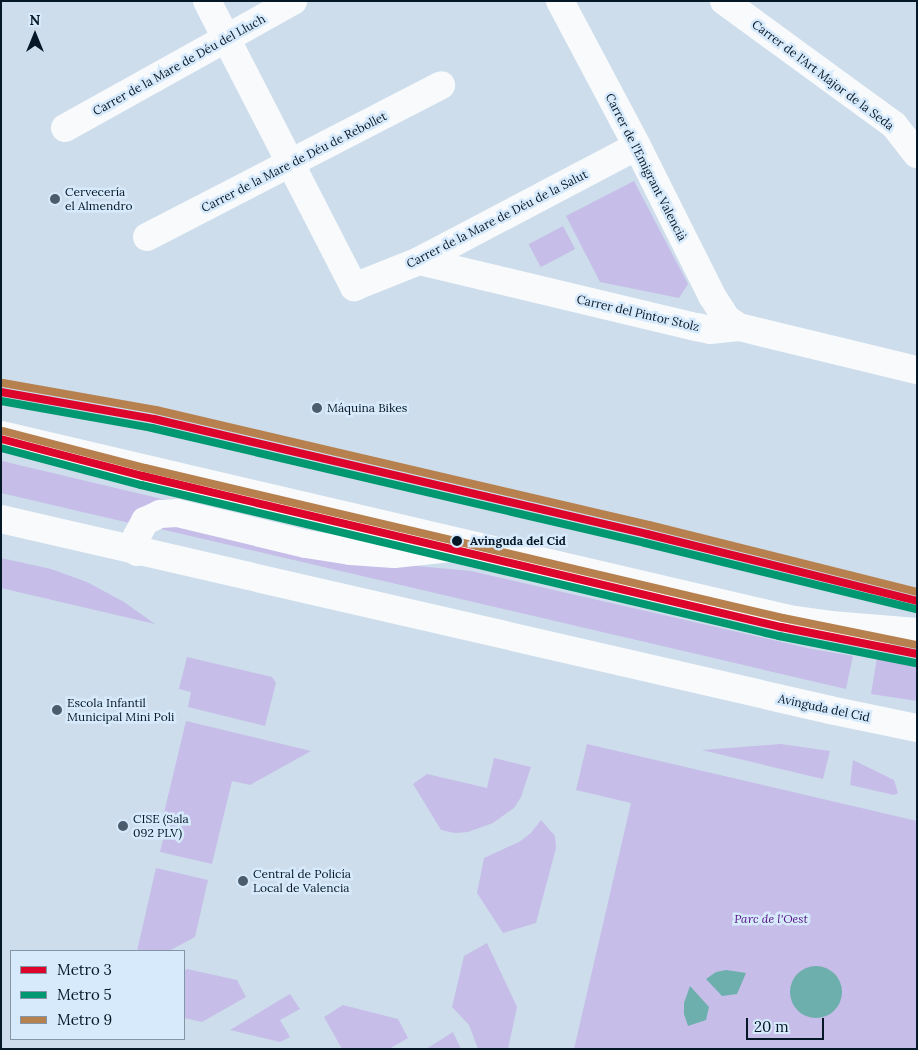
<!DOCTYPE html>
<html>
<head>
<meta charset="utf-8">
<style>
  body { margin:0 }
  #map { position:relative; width:918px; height:1050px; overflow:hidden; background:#cdddec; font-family:Lora,serif }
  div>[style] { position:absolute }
  .green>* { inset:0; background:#c6bde8; transform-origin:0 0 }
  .water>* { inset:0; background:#6cafac }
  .round { border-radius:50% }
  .minor>* { height:28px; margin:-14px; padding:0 14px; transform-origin:14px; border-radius:14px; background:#f8fafc }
  .primary>* { height:28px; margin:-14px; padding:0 14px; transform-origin:14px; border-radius:14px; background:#f8fafc }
  .metro-1>* { height:8px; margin:-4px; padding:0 4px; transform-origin:4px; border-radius:4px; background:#dd052b }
  .metro-2>* { height:8px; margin:-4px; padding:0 4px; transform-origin:4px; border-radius:4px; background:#009870 }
  .metro-3>* { height:8px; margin:-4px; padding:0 4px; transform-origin:4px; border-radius:4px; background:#b7814f }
  .dots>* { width:14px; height:14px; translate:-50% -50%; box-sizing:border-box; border:2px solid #d6eafc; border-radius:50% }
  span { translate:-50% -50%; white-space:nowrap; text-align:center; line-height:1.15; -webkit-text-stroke:5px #d6eafc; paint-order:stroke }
  .street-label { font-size:12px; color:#051828 }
  .poi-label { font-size:12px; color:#051828 }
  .left { translate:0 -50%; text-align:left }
  .stop-label { font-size:12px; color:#051828; font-weight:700 }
  .park-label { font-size:12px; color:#541185; font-style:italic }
  .frame { position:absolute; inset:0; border:2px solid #051828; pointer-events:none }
  .legend { position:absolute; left:10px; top:950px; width:175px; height:90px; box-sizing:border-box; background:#d6eafc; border:1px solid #8296a7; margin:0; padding:6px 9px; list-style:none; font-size:15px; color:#051828 }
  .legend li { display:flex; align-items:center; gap:10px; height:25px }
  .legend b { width:25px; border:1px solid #8296a7 }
  .north { position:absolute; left:10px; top:10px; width:50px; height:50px; -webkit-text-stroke:4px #d6eafc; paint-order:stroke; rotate:0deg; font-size:14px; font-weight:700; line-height:20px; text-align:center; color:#051828 }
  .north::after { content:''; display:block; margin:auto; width:18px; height:22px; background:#051828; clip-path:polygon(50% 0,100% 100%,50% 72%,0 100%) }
  .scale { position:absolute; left:746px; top:1018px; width:78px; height:22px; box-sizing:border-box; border:2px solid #051828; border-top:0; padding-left:6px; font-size:15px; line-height:18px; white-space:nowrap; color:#051828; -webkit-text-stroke:4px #d6eafc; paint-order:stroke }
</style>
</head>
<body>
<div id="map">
  <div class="green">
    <div style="clip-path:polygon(634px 181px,688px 284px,679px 298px,600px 282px,566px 216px)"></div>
    <div style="left:563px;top:226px;width:26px;height:39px;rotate:62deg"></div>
    <div style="clip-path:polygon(2px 461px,179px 503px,134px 524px,1px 493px)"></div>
    <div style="clip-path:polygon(161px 521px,406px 565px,471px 571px,812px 649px,853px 656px,846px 689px,152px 527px)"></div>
    <div style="clip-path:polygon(1px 558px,51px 569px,87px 582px,124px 602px,155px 624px,1px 588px)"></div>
    <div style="clip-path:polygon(187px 657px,272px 677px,276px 683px,265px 726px,188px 707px,191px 692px,179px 689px)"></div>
    <div style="clip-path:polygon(877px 658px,917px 659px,917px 701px,871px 694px)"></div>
    <div style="clip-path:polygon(186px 721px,311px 751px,250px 785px,232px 781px,212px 864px,160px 852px,167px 822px,162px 821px)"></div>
    <div style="clip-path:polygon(587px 744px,917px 821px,917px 1049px,574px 1049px,631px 803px,576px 790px)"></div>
    <div style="clip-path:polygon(781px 744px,830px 751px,823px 779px,702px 750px)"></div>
    <div style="clip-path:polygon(494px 758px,531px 767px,521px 797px,514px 808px,493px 823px,468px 832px,455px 833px,441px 830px,413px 784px,427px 774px,487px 788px)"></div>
    <div style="clip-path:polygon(853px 760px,894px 780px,898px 793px,894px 795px,850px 785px)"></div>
    <div style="clip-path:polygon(541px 820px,555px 836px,556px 848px,536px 923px,503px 933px,477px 893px,484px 858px,519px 842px,531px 833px)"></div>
    <div style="clip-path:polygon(156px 868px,208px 880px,195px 937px,169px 951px,137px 951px)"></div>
    <div style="clip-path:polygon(487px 943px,517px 1007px,508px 1049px,478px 1049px,469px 1025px,452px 1007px,464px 956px)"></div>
    <div style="clip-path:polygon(187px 969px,237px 980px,246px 997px,202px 1022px,184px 1018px,184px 971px)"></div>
    <div style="clip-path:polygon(290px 994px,300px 1009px,280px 1020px,290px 1037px,280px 1042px,230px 1030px)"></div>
    <div style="clip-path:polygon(343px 1005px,398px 1019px,408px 1038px,389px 1049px,342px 1049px,324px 1017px)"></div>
    <div style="clip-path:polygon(453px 1032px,461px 1049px,426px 1049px)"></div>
  </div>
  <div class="water">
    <div class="round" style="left:790px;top:966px;width:52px;height:52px"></div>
    <div style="clip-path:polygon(726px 970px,746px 973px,737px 994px,722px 996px,706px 979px,716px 972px)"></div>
    <div style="clip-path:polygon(690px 986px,709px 1007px,706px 1020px,688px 1026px,684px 1014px,684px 1003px)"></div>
  </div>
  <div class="minor">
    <div style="left:207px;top:1px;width:322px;rotate:62.8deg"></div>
    <div style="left:354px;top:287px;width:70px;rotate:-21.8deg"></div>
    <div style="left:419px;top:261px;width:246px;rotate:-27.8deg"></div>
    <div style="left:560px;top:1px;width:164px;rotate:62deg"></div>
    <div style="left:637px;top:146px;width:168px;rotate:63.4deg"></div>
    <div style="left:712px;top:296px;width:27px;rotate:57deg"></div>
    <div style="left:727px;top:319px;width:14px;rotate:34deg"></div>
    <div style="left:724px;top:1px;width:210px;rotate:36.1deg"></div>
    <div style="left:894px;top:125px;width:37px;rotate:52deg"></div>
    <div style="left:65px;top:128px;width:261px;rotate:-29.1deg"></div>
    <div style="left:147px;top:237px;width:331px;rotate:-27.3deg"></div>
    <div style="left:419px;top:261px;width:286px;rotate:13.4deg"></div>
    <div style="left:697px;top:327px;width:13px;rotate:13deg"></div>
    <div style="left:710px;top:330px;width:29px;rotate:-6deg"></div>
    <div style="left:739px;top:327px;width:183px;rotate:13.6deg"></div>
  </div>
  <div class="primary">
    <div style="left:1px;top:435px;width:809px;rotate:13.14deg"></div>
    <div style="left:789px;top:619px;width:42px;rotate:8.1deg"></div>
    <div style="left:831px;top:625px;width:86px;rotate:4.7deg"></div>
    <div style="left:1px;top:519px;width:851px;rotate:12.97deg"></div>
    <div style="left:830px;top:710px;width:89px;rotate:11.7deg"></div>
    <div style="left:137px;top:552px;width:16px;rotate:-90deg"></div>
    <div style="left:137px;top:536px;width:17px;rotate:-62deg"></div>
    <div style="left:145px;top:521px;width:17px;rotate:-25deg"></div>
    <div style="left:160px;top:514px;width:17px;rotate:-3deg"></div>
    <div style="left:177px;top:513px;width:133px;rotate:13.5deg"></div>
    <div style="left:306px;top:544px;width:45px;rotate:9deg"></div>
    <div style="left:350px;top:551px;width:44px;rotate:3.9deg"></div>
    <div style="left:394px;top:554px;width:67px;rotate:-6deg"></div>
  </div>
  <div class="metro-1">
    <div style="left:1px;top:392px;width:155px;rotate:10deg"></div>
    <div style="left:154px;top:419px;width:506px;rotate:13.13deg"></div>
    <div style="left:647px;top:534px;width:278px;rotate:13.9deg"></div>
    <div style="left:1px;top:439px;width:147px;rotate:14.6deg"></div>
    <div style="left:143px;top:476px;width:656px;rotate:13.32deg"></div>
    <div style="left:781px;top:627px;width:139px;rotate:11.2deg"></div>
  </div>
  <div class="metro-2">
    <div style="left:1px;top:401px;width:153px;rotate:10.1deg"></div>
    <div style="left:152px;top:428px;width:506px;rotate:13.13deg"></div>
    <div style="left:645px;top:543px;width:278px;rotate:13.7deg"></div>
    <div style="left:1px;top:448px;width:145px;rotate:14.8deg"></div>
    <div style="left:141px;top:485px;width:656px;rotate:13.32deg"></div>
    <div style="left:779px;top:636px;width:139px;rotate:11.2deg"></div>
  </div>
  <div class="metro-3">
    <div style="left:3px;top:383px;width:155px;rotate:10deg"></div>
    <div style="left:156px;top:410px;width:506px;rotate:13.13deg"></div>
    <div style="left:649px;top:525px;width:276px;rotate:14deg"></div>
    <div style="left:3px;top:431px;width:147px;rotate:14.6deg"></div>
    <div style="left:145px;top:468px;width:655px;rotate:13.23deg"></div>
    <div style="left:783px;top:618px;width:137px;rotate:11.4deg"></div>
  </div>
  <div class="dots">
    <div style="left:55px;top:199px;background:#4b5d6d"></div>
    <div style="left:317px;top:408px;background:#4b5d6d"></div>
    <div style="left:457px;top:541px;background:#051828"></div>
    <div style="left:57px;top:710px;background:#4b5d6d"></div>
    <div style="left:123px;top:826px;background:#4b5d6d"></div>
    <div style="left:243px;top:881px;background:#4b5d6d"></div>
  </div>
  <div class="street-label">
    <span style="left:179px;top:65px;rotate:-29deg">Carrer de la Mare de Déu del Lluch</span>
    <span style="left:823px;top:75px;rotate:37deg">Carrer de l'Art Major de la Seda</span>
    <span style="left:294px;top:162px;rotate:-27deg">Carrer de la Mare de Déu de Rebollet</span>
    <span style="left:646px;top:167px;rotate:63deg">Carrer de l'Emigrant Valencià</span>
    <span style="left:497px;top:219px;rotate:-27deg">Carrer de la Mare de Déu de la Salut</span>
    <span style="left:638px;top:313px;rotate:13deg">Carrer del Pintor Stolz</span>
    <span style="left:824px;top:708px;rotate:12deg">Avinguda del Cid</span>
  </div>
  <div class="poi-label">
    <span class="left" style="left:65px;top:199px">Cervecería<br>el Almendro</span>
    <span class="left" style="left:327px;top:408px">Máquina Bikes</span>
    <span class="left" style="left:67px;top:710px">Escola Infantil<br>Municipal Mini Poli</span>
    <span class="left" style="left:133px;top:826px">CISE (Sala<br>092 PLV)</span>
    <span class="left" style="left:253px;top:881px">Central de Policía<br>Local de Valencia</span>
  </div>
  <div class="stop-label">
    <span class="left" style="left:470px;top:541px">Avinguda del Cid</span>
  </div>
  <div class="park-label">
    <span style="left:771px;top:919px">Parc de l'Oest</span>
  </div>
  <div class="frame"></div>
  <ul class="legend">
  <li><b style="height:6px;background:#dd052b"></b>Metro 3</li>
  <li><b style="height:6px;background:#009870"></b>Metro 5</li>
  <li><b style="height:6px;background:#b7814f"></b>Metro 9</li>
  </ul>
  <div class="north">N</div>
  <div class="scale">20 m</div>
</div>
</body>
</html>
